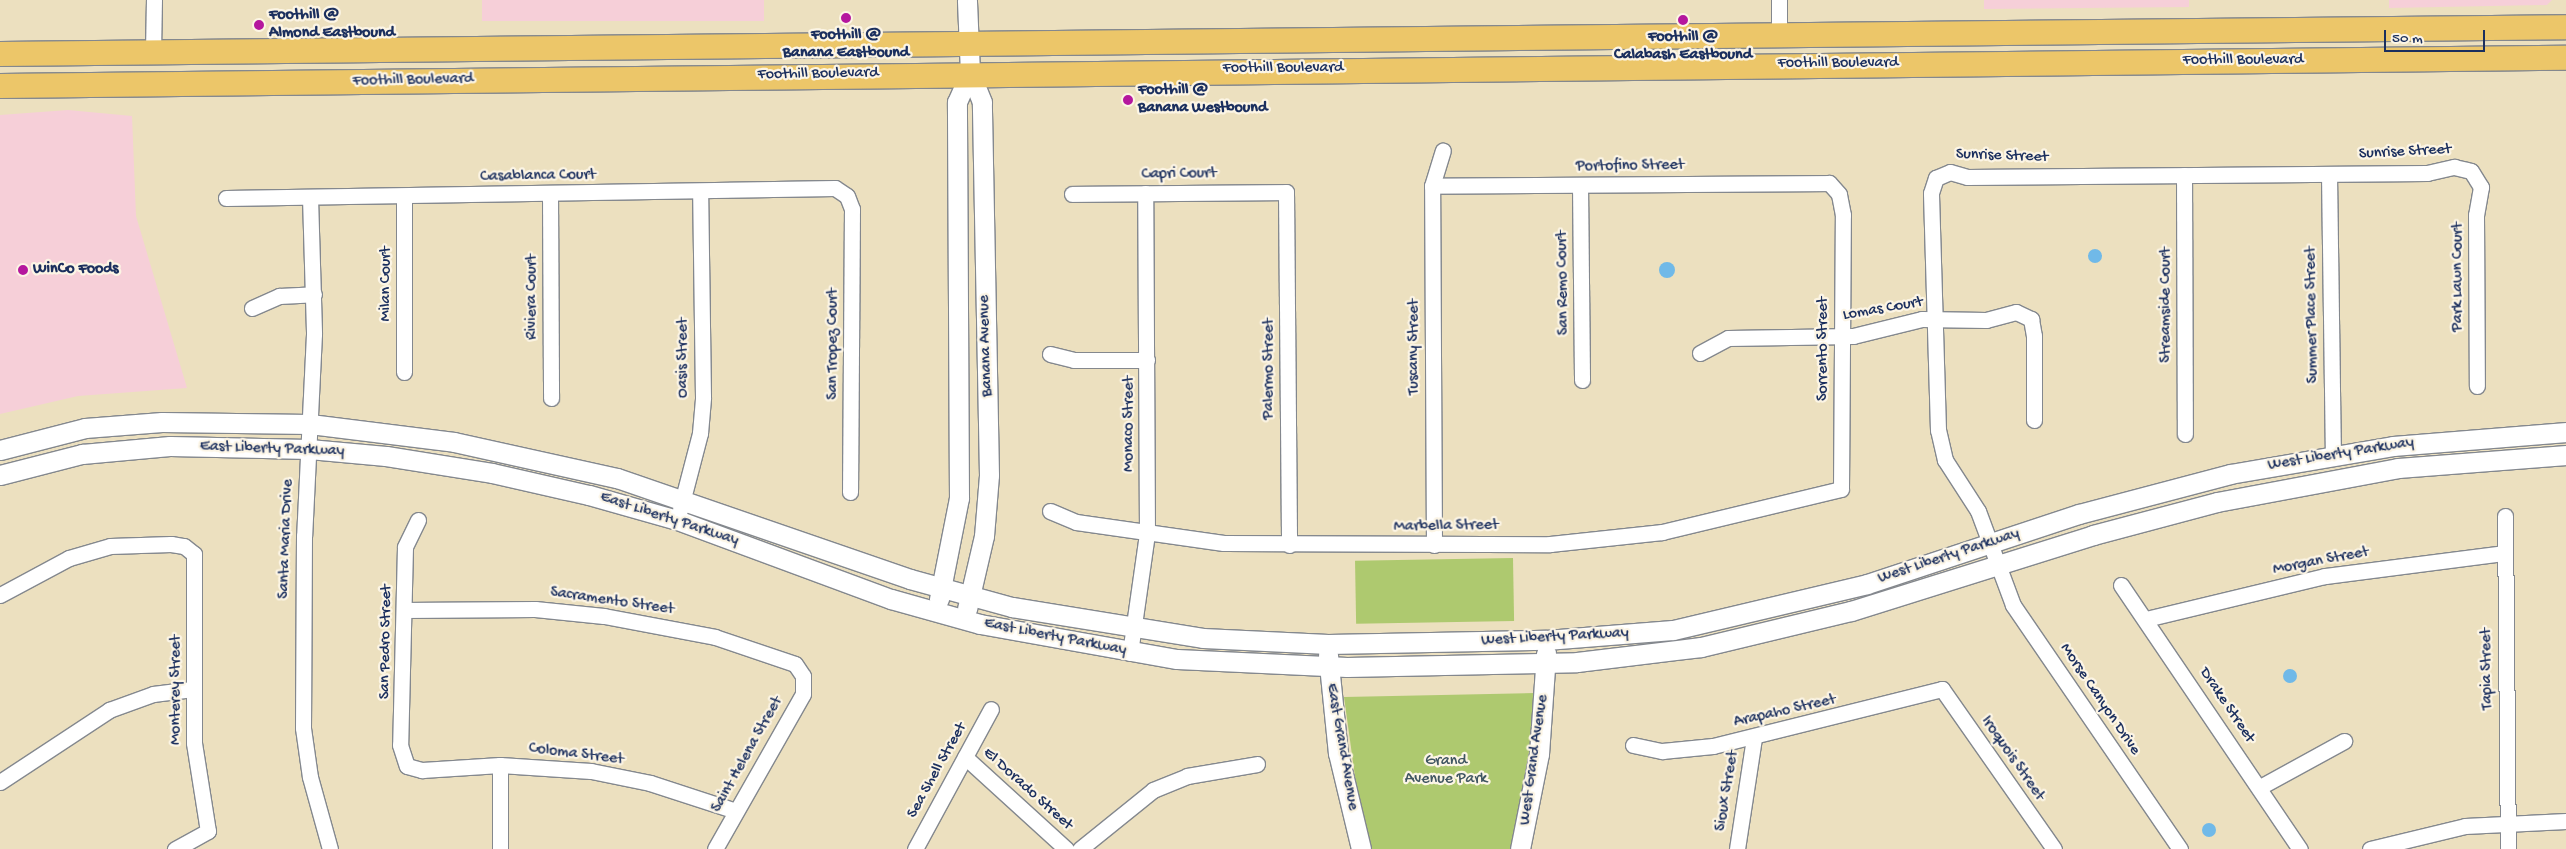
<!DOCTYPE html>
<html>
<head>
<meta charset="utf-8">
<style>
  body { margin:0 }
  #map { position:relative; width:2566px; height:849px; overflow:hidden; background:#ece0bf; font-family:"Gochi Hand",sans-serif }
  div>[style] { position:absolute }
  .built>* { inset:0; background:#f6cfd8; transform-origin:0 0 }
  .green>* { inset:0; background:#aec96f; transform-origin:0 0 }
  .water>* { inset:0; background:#70b9e8 }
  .round { border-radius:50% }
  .roads { filter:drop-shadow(1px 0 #84888e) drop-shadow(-1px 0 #84888e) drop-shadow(0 1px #84888e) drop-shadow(0 -1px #84888e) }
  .minor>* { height:15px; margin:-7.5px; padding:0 7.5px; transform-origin:7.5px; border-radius:7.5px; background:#fff }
  .tertiary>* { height:19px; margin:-9.5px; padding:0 9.5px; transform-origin:9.5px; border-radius:9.5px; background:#fff }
  .primary>* { height:24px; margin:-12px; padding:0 12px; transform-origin:12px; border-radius:12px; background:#ecc669 }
  .dots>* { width:14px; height:14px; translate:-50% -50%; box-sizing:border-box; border:2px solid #fcf5e5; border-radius:50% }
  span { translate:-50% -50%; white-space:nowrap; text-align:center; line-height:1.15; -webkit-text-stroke:4.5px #fcf5e5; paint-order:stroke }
  .poi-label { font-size:16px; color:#1b2f5e; font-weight:700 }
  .left { translate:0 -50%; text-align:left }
  .street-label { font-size:16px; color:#1b2f5e }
  .park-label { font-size:16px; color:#405662 }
  .scale { position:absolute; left:2384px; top:30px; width:101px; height:22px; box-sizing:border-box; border:2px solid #1b2f5e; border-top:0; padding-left:6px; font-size:15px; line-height:18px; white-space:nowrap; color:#1b2f5e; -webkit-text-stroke:4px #fcf5e5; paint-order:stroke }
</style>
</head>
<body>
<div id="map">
  <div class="built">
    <div style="left:482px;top:0;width:282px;height:21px"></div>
    <div style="clip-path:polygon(1984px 0,2189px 0,2189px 7px,1984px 9px)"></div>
    <div style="clip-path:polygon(2389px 0,2552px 0,2547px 5px,2389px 8px)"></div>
    <div style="clip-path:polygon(68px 110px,132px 116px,136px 216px,187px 388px,78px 396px,0 414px,0 115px)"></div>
  </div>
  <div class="green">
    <div style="left:1513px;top:558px;width:63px;height:158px;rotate:89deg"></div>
    <div style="clip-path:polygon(1535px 693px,1533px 730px,1511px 849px,1372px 849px,1358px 798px,1344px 697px)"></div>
  </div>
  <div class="water">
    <div class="round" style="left:2088px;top:249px;width:14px;height:14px"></div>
    <div class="round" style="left:1659px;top:262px;width:16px;height:16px"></div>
    <div class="round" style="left:2283px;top:669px;width:14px;height:14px"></div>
    <div class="round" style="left:2202px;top:823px;width:14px;height:14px"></div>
  </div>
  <div class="roads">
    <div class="minor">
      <div style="left:1779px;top:35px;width:35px;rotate:-90deg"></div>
      <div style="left:153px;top:51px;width:51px;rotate:-88.9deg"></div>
      <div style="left:2329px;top:174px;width:281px;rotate:89.2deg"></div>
      <div style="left:2184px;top:175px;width:259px;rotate:89.8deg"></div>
      <div style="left:1580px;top:185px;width:195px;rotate:89.4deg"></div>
      <div style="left:1072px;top:194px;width:214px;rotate:-0.5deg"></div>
      <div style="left:1286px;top:192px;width:353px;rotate:89.5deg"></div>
      <div style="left:550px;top:195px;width:203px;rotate:89.7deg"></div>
      <div style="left:404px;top:196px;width:176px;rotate:90deg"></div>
      <div style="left:310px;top:197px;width:137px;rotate:88.3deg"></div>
      <div style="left:314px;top:334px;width:202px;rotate:92.8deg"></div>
      <div style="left:304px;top:536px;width:192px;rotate:90.3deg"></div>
      <div style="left:303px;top:728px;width:49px;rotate:81.9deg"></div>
      <div style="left:310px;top:777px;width:75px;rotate:74.5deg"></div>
      <div style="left:226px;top:198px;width:609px;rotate:-0.94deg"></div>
      <div style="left:835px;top:188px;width:14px;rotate:34deg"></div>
      <div style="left:847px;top:196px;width:14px;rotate:69deg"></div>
      <div style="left:852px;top:209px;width:283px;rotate:90.4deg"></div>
      <div style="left:252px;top:308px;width:30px;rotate:-24deg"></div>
      <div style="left:279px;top:296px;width:35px;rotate:-3deg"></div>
      <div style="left:1700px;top:353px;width:32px;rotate:-28deg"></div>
      <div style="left:1728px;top:338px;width:125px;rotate:-0.9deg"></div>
      <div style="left:1853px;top:336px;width:71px;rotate:-13.8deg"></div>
      <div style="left:1922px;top:319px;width:64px;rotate:0.9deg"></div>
      <div style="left:1986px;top:320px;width:31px;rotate:-15deg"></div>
      <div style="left:2016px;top:312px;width:17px;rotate:25deg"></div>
      <div style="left:2031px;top:319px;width:17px;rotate:80deg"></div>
      <div style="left:2034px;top:336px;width:84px;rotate:90deg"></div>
      <div style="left:1050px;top:354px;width:25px;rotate:14deg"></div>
      <div style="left:1074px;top:360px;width:73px"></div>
      <div style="left:680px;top:510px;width:80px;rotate:-75.4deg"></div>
      <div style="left:700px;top:433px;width:36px;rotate:-85deg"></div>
      <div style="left:703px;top:397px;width:205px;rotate:-90.8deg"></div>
      <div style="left:1050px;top:511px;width:28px;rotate:23deg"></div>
      <div style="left:1076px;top:522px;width:149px;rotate:8.1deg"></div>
      <div style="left:1224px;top:543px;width:326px;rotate:0.2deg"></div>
      <div style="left:1550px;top:544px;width:113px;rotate:-6.1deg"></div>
      <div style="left:1662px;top:532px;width:184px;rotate:-13.5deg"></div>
      <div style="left:1841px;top:489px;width:274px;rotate:-89.6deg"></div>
      <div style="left:1843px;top:215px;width:21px;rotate:-101deg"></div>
      <div style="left:1839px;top:194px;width:15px;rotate:-132deg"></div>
      <div style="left:1829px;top:183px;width:397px;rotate:179.6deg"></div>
      <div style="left:2505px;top:516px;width:333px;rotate:89.5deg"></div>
      <div style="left:418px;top:520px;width:30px;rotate:116deg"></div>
      <div style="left:405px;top:547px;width:198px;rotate:91.4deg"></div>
      <div style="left:400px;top:745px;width:22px;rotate:72deg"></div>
      <div style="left:407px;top:766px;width:16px;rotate:15deg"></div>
      <div style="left:422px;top:770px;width:78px;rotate:-3.7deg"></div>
      <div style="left:500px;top:765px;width:91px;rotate:3.8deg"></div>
      <div style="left:591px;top:771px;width:60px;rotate:11.5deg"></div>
      <div style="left:650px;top:783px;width:90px;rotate:18deg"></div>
      <div style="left:1434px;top:545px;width:359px;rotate:-90.3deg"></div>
      <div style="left:1432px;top:186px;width:37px;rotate:-73deg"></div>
      <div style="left:2121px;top:585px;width:319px;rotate:55.9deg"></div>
      <div style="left:0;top:595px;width:78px;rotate:-28.2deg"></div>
      <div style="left:69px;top:558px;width:43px;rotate:-16.3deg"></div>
      <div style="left:110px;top:546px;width:61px;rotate:-1.9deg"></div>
      <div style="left:171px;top:544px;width:13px;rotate:9deg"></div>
      <div style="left:184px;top:546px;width:13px;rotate:39deg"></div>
      <div style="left:194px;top:554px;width:189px;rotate:90deg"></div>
      <div style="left:194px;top:743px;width:89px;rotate:81deg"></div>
      <div style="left:208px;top:831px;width:38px;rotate:151deg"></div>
      <div style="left:404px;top:610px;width:131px;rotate:-0.4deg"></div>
      <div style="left:535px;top:609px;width:69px;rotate:5.8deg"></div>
      <div style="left:604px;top:616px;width:113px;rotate:10.7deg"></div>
      <div style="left:715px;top:637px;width:84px;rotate:18.6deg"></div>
      <div style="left:795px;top:664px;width:14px;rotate:56deg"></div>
      <div style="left:803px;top:676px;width:18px;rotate:90deg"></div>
      <div style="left:803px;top:694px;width:178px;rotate:119.6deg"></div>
      <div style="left:2146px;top:619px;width:184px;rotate:-13.5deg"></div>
      <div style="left:2325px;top:576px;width:180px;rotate:-7.3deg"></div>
      <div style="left:1130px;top:653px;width:121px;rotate:-81.9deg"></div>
      <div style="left:1147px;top:533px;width:340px;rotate:-90.3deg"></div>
      <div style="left:1633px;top:745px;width:30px;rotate:12deg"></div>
      <div style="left:1662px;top:751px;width:51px;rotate:-5.6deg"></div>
      <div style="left:1713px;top:746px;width:236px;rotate:-14deg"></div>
      <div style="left:1942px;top:689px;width:195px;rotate:55deg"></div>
      <div style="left:965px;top:757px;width:137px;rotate:42.3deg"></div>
      <div style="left:500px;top:765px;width:84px;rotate:90deg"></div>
      <div style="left:0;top:782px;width:131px;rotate:-33.4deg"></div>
      <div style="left:109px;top:710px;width:47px;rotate:-20deg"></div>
      <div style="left:153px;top:694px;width:40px;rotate:-7.1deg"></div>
      <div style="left:2260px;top:787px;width:96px;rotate:-28.7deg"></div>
      <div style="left:915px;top:849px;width:159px;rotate:-61.5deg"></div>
      <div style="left:1080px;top:849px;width:94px;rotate:-38.9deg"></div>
      <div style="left:1153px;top:790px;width:37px;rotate:-22deg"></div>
      <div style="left:1187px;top:776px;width:71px;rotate:-9.7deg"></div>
      <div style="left:1737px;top:849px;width:112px;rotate:-81.3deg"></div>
      <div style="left:2180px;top:849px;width:296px;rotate:-124.4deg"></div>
      <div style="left:2013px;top:605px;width:100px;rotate:-110.4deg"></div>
      <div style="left:1978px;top:511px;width:61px;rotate:-122.9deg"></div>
      <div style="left:1945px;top:460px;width:31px;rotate:-103deg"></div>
      <div style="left:1938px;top:430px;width:237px;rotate:-91.7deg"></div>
      <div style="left:1931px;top:193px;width:16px;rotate:-72deg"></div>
      <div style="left:1936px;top:178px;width:15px;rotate:-23deg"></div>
      <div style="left:1950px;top:172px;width:18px;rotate:16deg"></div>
      <div style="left:1967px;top:177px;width:460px;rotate:-0.5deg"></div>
      <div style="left:2427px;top:173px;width:28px;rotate:-13deg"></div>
      <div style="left:2454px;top:167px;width:17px;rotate:13deg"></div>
      <div style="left:2471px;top:171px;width:19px;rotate:58deg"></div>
      <div style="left:2481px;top:187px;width:28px;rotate:100deg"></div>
      <div style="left:2476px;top:215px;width:171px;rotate:89.7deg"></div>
      <div style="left:2370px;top:849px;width:98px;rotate:-13.6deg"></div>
      <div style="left:2465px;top:826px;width:101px;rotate:-2.8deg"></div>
    </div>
    <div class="tertiary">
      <div style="left:0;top:450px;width:88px;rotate:-14.5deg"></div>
      <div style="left:85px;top:428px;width:77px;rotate:-4.5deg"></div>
      <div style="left:162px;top:422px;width:148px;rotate:0.8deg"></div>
      <div style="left:310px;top:424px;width:145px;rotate:7.1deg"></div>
      <div style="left:454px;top:442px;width:167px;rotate:12.5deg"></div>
      <div style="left:617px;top:478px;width:310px;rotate:19deg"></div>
      <div style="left:910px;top:579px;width:106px;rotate:15.4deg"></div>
      <div style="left:1012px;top:607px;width:193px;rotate:9.2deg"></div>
      <div style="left:1203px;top:638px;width:125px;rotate:2.7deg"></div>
      <div style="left:1328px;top:644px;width:218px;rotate:-1.1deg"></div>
      <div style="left:1546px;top:640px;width:127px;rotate:-4.5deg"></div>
      <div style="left:1673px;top:630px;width:199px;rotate:-13.3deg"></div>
      <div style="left:1867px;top:584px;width:223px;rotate:-18.3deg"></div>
      <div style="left:2079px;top:514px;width:156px;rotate:-14.8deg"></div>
      <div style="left:2230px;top:474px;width:165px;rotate:-9.7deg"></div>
      <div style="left:2393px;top:446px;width:174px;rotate:-4.6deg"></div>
      <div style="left:0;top:475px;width:85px;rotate:-14.4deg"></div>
      <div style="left:82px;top:454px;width:88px;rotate:-5.2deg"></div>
      <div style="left:170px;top:446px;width:139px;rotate:1.2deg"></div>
      <div style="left:309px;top:449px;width:77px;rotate:5.2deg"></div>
      <div style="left:386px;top:456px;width:107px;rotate:9.1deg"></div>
      <div style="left:492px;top:473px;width:99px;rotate:12.8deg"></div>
      <div style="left:589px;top:495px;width:91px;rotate:15.9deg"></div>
      <div style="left:677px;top:520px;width:228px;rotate:20.3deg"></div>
      <div style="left:891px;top:599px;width:92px;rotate:15.7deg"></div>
      <div style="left:980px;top:624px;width:200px;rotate:10.1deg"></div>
      <div style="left:1177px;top:659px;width:170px;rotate:2.7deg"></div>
      <div style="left:1347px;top:667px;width:230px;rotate:-1.2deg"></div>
      <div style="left:1577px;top:662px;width:125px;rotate:-6.9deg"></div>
      <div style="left:1701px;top:647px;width:154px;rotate:-13.5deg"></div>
      <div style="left:1851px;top:611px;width:254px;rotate:-17.4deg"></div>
      <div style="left:2093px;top:535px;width:128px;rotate:-14.9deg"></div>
      <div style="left:2217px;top:502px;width:184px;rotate:-10.6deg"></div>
      <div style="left:2398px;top:468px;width:169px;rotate:-4.4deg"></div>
      <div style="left:939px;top:599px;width:103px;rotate:-78.8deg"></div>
      <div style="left:959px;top:498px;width:396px;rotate:-90.3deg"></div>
      <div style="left:957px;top:102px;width:32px;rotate:-66deg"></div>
      <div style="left:967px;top:609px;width:75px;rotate:-76.9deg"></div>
      <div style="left:984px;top:536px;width:61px;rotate:-85.3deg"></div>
      <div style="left:989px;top:475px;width:373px;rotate:-91.1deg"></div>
      <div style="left:982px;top:102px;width:31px;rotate:-112deg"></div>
      <div style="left:970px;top:73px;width:73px;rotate:-92.4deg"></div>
      <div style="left:1328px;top:655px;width:99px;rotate:84.2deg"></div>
      <div style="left:1338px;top:753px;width:99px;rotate:76.5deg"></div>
      <div style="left:1520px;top:849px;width:97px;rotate:-78.7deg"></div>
      <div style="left:1539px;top:754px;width:101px;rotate:-86deg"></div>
    </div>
    <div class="primary">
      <div style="left:0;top:54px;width:2566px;rotate:-0.6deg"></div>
      <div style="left:0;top:86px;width:2566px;rotate:-0.63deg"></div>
    </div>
  </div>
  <div class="dots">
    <div style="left:846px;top:18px;background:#b5179e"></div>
    <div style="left:1683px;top:20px;background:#b5179e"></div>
    <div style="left:259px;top:25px;background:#b5179e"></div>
    <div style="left:1128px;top:100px;background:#b5179e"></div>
    <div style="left:23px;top:270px;background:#b5179e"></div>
  </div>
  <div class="poi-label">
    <span class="left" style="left:269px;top:25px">Foothill @<br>Almond Eastbound</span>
    <span style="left:846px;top:45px">Foothill @<br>Banana Eastbound</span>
    <span style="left:1683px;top:47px">Foothill @<br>Calabash Eastbound</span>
    <span class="left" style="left:1138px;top:100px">Foothill @<br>Banana Westbound</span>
    <span class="left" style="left:33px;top:270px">WinCo Foods</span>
  </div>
  <div class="street-label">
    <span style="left:2243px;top:61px">Foothill Boulevard</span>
    <span style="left:1838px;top:64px">Foothill Boulevard</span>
    <span style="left:1283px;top:69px">Foothill Boulevard</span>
    <span style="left:818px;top:75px;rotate:-1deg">Foothill Boulevard</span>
    <span style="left:413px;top:81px;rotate:-1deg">Foothill Boulevard</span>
    <span style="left:2405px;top:153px;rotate:-3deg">Sunrise Street</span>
    <span style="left:2002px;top:157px;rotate:2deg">Sunrise Street</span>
    <span style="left:1630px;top:167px;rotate:-1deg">Portofino Street</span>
    <span style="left:1179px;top:175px;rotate:-1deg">Capri Court</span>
    <span style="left:538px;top:177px;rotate:-1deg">Casablanca Court</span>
    <span style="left:2459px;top:277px;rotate:-90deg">Park Lawn Court</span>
    <span style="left:1564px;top:283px;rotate:-91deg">San Remo Court</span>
    <span style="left:387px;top:284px;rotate:-90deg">Milan Court</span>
    <span style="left:533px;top:297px;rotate:-90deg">Riviera Court</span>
    <span style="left:2167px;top:305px;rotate:-90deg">Streamside Court</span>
    <span style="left:1883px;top:310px;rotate:-10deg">Lomas Court</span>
    <span style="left:2313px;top:315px;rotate:-91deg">Summer Place Street</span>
    <span style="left:834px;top:344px;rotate:-90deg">San Tropez Court</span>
    <span style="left:987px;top:346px;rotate:-92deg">Banana Avenue</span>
    <span style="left:1415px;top:347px;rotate:-90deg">Tuscany Street</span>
    <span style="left:1824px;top:349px;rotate:-90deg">Sorrento Street</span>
    <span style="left:684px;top:358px;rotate:-90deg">Oasis Street</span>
    <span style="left:1270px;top:369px;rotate:-90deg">Palermo Street</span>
    <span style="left:1130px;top:424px;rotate:-90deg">Monaco Street</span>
    <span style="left:272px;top:450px;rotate:2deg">East Liberty Parkway</span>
    <span style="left:2341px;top:455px;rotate:-9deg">West Liberty Parkway</span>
    <span style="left:669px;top:520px;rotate:18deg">East Liberty Parkway</span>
    <span style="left:1446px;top:527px;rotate:-1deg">Marbella Street</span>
    <span style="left:287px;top:539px;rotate:-88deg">Santa Maria Drive</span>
    <span style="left:1949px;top:557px;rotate:-18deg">West Liberty Parkway</span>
    <span style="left:2321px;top:562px;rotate:-11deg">Morgan Street</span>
    <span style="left:612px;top:602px;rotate:8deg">Sacramento Street</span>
    <span style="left:1055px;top:638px;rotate:11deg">East Liberty Parkway</span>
    <span style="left:1555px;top:638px;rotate:-3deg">West Liberty Parkway</span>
    <span style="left:387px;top:642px;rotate:-89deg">San Pedro Street</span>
    <span style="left:2488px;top:669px;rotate:-91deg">Tapia Street</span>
    <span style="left:177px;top:690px;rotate:-90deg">Monterey Street</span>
    <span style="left:2099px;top:700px;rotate:56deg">Morse Canyon Drive</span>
    <span style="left:2226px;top:706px;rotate:56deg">Drake Street</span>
    <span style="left:1785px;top:712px;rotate:-13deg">Arapaho Street</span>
    <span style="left:1341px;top:747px;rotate:80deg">East Grand Avenue</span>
    <span style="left:576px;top:755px;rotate:7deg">Coloma Street</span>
    <span style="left:748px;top:755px;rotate:-61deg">Saint Helena Street</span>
    <span style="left:2012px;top:759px;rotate:55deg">Iroquois Street</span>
    <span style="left:1535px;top:760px;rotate:-82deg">West Grand Avenue</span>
    <span style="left:938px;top:771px;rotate:-61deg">Sea Shell Street</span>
    <span style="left:1027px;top:790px;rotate:42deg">El Dorado Street</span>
    <span style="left:1728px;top:791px;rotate:-81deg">Sioux Street</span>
  </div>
  <div class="park-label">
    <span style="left:1446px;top:771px">Grand<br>Avenue Park</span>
  </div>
  <div class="scale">50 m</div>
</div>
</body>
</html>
